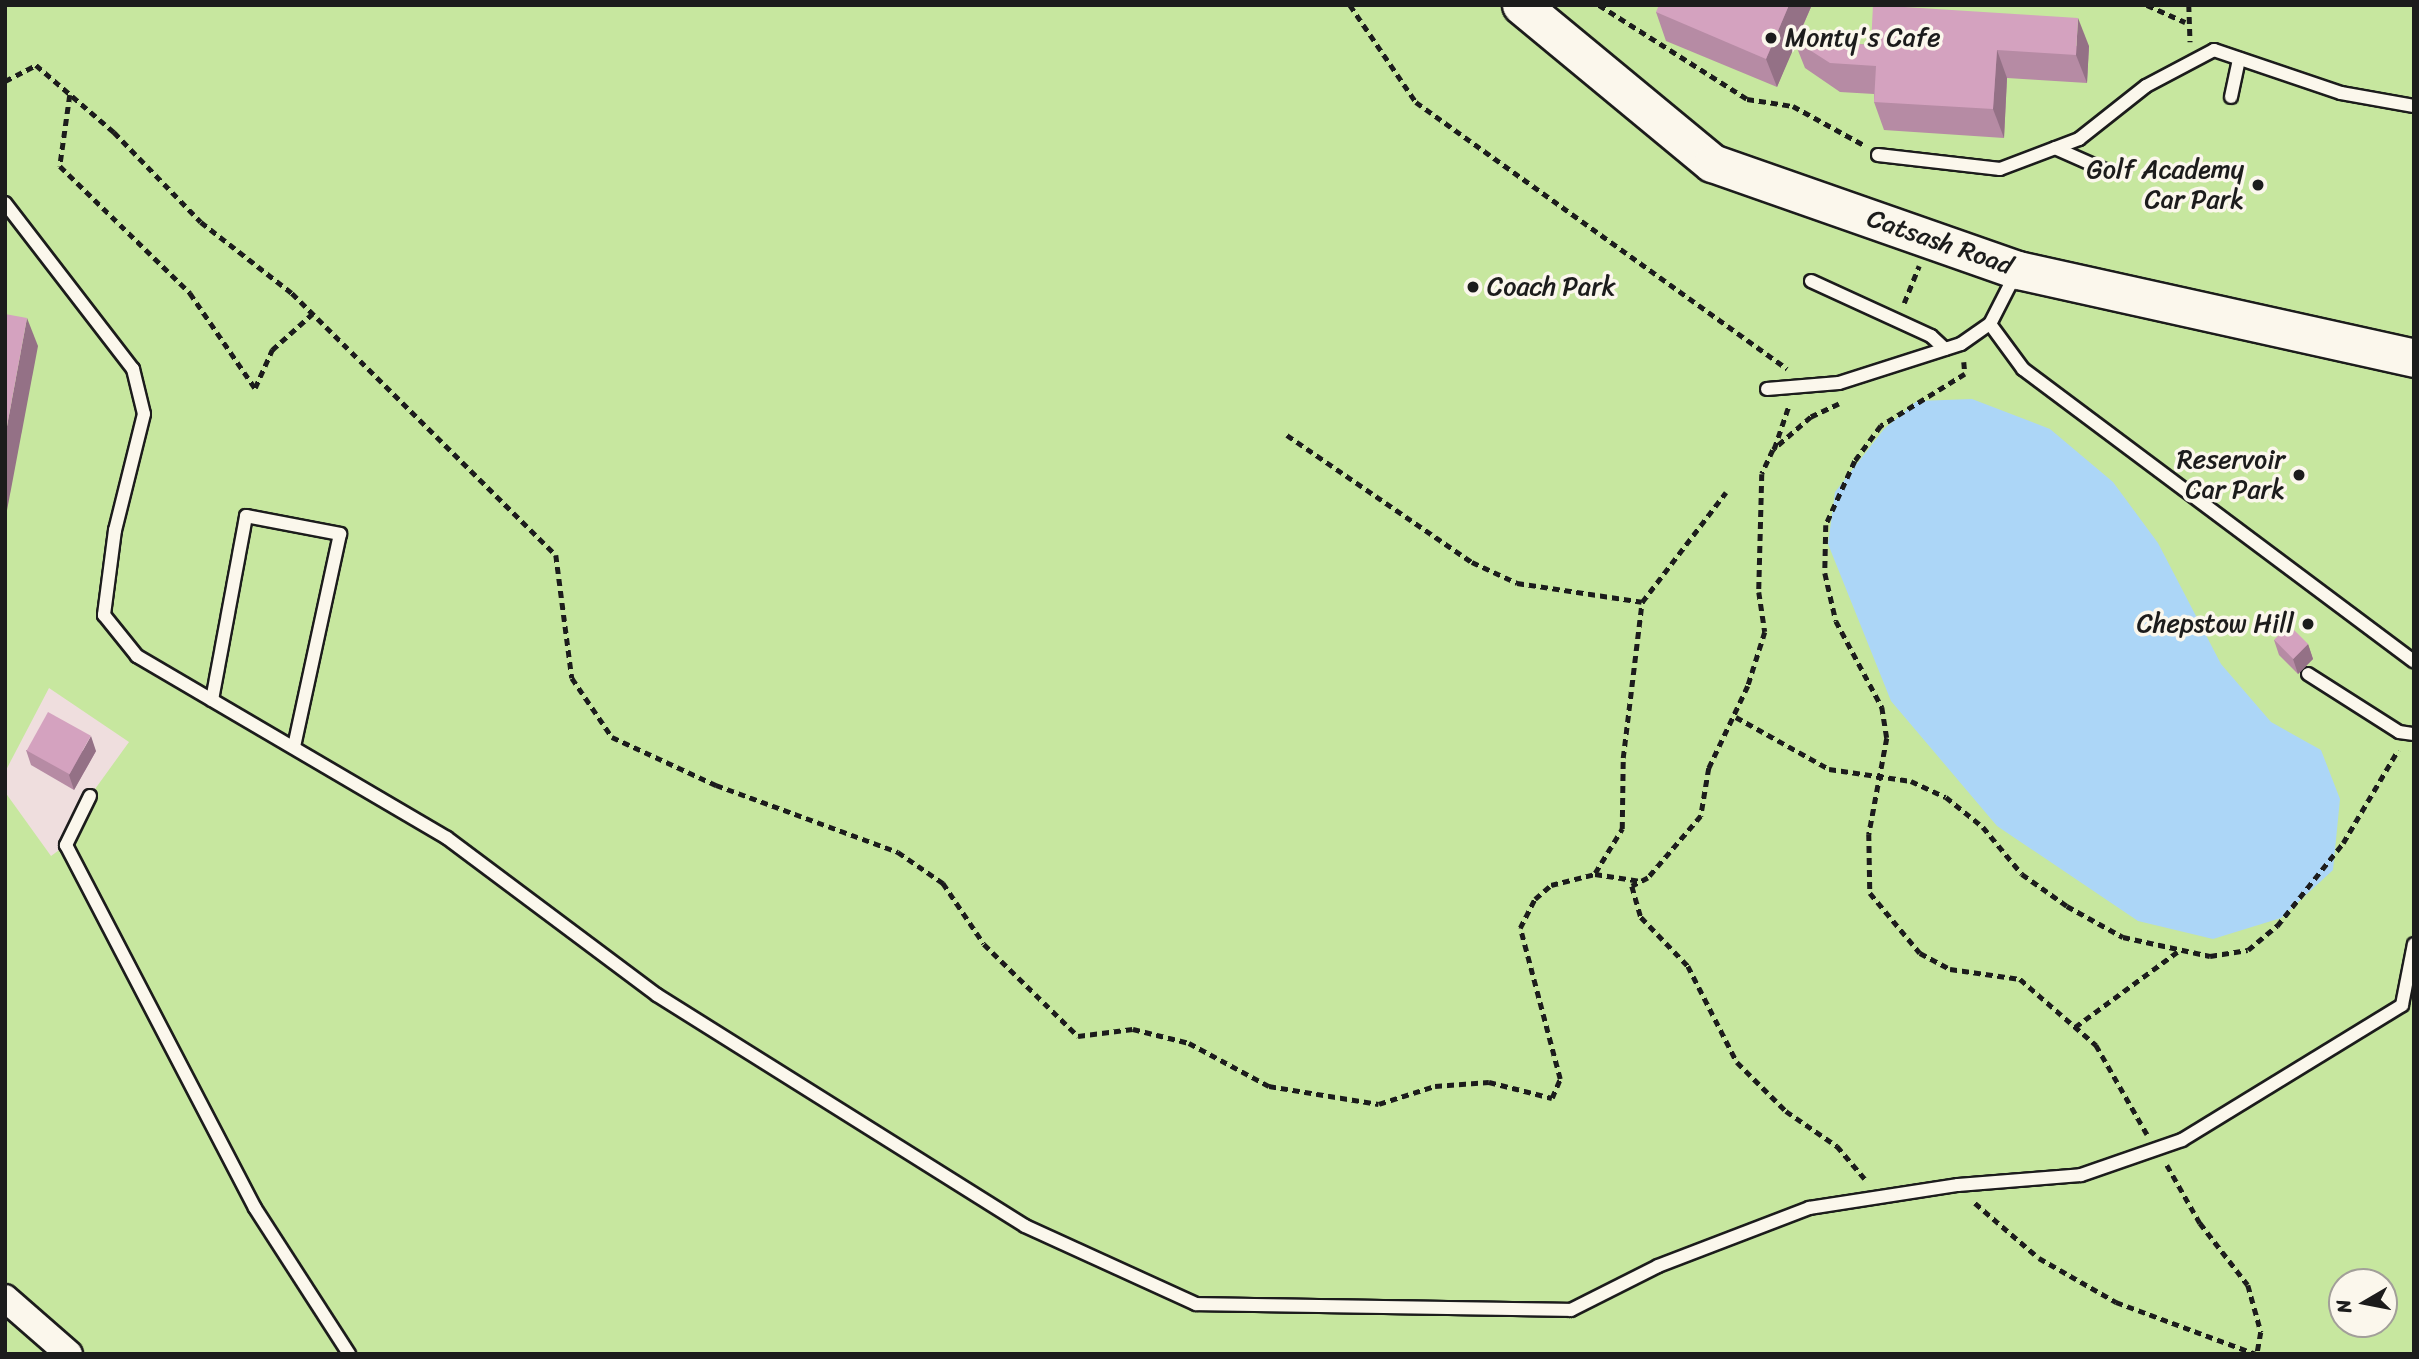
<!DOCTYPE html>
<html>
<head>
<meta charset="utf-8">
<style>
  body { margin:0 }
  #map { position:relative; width:2419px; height:1359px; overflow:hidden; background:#efdede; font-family:Sriracha,sans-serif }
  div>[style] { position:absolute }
  .green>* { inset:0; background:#c7e79f }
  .water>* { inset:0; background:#acd6f7 }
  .path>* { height:4.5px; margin-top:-2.25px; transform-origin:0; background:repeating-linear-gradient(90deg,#1c1c1c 0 7px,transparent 0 12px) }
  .roads { filter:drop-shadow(2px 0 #1c1c1c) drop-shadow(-2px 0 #1c1c1c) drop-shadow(0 2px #1c1c1c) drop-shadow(0 -2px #1c1c1c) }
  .lane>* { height:12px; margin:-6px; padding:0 6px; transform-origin:6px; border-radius:6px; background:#fbf7ec }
  .street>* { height:26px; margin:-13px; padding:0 13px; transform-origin:13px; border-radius:13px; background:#fbf7ec }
  .secondary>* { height:37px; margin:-18.5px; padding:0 18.5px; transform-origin:18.5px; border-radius:18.5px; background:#fbf7ec }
  .wall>* { inset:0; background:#b68ba4 }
  .shaded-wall>* { inset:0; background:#947186 }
  .building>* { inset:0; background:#d4a2bf; transform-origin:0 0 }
  .dots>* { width:19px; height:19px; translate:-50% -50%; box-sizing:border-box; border:4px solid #fbf7ec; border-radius:50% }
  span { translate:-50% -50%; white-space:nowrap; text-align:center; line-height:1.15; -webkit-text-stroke:7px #fbf7ec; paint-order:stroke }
  .poi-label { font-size:26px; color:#1c1c1c }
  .left { translate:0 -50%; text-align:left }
  .right { translate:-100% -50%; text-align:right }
  .street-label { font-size:26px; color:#1c1c1c }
  .frame { position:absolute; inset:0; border:7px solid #1c1c1c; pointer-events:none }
  .north { position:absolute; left:2328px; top:1268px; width:70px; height:70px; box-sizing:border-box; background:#fbf7ec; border:2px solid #a29f99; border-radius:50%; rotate:260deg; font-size:19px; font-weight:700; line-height:28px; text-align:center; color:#1c1c1c }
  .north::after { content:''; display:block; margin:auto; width:24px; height:32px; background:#1c1c1c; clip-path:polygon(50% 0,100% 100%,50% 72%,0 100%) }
</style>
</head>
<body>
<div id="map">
  <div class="green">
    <div style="clip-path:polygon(evenodd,5px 5px,2414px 5px,2414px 1354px,5px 1354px,5px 792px,51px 856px,66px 845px,90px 796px,129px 742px,49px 688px,5px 772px,5px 5px,2342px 1282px,2384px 1282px,2384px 1324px,2342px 1324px,2342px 1282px)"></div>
  </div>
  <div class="water">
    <div style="clip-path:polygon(1972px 399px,2050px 429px,2113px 482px,2158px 543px,2221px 664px,2271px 722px,2321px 750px,2340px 799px,2333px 870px,2281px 918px,2213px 939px,2138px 921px,1997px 826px,1891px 701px,1828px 544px,1835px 492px,1884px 429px,1917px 401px)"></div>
  </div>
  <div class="path">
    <div style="left:1350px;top:5px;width:117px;rotate:55.8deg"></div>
    <div style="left:1416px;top:102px;width:457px;rotate:35.7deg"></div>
    <div style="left:1599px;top:5px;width:175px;rotate:32.4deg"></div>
    <div style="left:1747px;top:99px;width:47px;rotate:8.7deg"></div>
    <div style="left:1793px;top:106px;width:81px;rotate:28.8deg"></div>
    <div style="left:2147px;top:5px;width:42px;rotate:24.1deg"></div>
    <div style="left:2189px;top:5px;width:37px;rotate:88deg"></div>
    <div style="left:5px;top:81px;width:35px;rotate:-27deg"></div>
    <div style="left:36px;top:65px;width:103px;rotate:40.7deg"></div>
    <div style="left:114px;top:132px;width:125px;rotate:46deg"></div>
    <div style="left:201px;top:222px;width:115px;rotate:38deg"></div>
    <div style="left:292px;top:293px;width:372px;rotate:44.8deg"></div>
    <div style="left:556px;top:555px;width:124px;rotate:82.6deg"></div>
    <div style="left:572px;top:678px;width:71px;rotate:55.9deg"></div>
    <div style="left:612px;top:737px;width:115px;rotate:24.8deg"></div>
    <div style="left:716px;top:785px;width:194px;rotate:20.2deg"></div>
    <div style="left:898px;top:852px;width:55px;rotate:34.6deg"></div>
    <div style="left:943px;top:883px;width:73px;rotate:56.1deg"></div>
    <div style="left:984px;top:944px;width:132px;rotate:44.4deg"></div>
    <div style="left:1078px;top:1036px;width:55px;rotate:-7.3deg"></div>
    <div style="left:1133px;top:1029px;width:58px;rotate:14deg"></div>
    <div style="left:1189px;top:1043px;width:91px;rotate:28.3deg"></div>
    <div style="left:1269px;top:1086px;width:111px;rotate:9.3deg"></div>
    <div style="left:1379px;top:1104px;width:59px;rotate:-17.8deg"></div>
    <div style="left:1435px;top:1086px;width:54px;rotate:-4.2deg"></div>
    <div style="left:1489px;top:1082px;width:65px;rotate:14.3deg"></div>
    <div style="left:1552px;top:1098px;width:21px;rotate:-67deg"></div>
    <div style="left:1560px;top:1079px;width:156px;rotate:-104.8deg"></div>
    <div style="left:1520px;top:928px;width:33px;rotate:-63deg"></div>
    <div style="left:1535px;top:899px;width:21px;rotate:-41deg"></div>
    <div style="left:1551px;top:885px;width:45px;rotate:-14deg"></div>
    <div style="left:1595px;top:874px;width:46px;rotate:8.8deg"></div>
    <div style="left:70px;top:95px;width:72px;rotate:98deg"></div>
    <div style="left:60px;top:166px;width:182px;rotate:44.3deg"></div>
    <div style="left:190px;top:293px;width:115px;rotate:55.6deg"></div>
    <div style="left:1904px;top:303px;width:40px;rotate:-68deg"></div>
    <div style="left:1964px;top:362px;width:12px;rotate:85deg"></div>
    <div style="left:1965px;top:374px;width:99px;rotate:148.2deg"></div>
    <div style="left:1881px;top:426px;width:44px;rotate:126.6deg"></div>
    <div style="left:1855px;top:461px;width:70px;rotate:114.4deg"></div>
    <div style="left:1826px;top:525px;width:48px;rotate:91.2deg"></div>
    <div style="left:1825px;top:573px;width:49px;rotate:77.1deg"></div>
    <div style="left:1836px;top:621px;width:98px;rotate:61.9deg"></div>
    <div style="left:1882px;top:707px;width:31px;rotate:81deg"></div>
    <div style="left:1887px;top:738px;width:98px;rotate:100.6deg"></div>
    <div style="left:1869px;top:834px;width:59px;rotate:89deg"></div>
    <div style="left:1870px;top:893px;width:78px;rotate:50.2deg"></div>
    <div style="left:1920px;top:953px;width:34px;rotate:28deg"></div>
    <div style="left:1950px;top:969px;width:71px;rotate:8.1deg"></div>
    <div style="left:2020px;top:979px;width:101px;rotate:41deg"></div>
    <div style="left:2096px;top:1045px;width:103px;rotate:60.2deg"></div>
    <div style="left:255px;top:388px;width:42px;rotate:-65.9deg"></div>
    <div style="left:272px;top:350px;width:54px;rotate:-42deg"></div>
    <div style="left:1839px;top:404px;width:31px;rotate:155deg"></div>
    <div style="left:1811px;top:417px;width:50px;rotate:139deg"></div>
    <div style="left:1773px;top:450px;width:26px;rotate:115deg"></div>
    <div style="left:1762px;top:474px;width:118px;rotate:91.5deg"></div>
    <div style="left:1759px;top:592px;width:40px;rotate:81.5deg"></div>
    <div style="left:1765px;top:632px;width:57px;rotate:107.5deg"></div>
    <div style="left:1748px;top:686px;width:91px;rotate:115.4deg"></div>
    <div style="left:1709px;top:768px;width:49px;rotate:99.5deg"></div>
    <div style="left:1701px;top:816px;width:82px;rotate:130.5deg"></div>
    <div style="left:1648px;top:878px;width:18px;rotate:153deg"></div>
    <div style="left:1632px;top:886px;width:32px;rotate:74deg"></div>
    <div style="left:1641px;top:917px;width:68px;rotate:46.2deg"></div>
    <div style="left:1688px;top:966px;width:108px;rotate:63deg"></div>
    <div style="left:1737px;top:1062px;width:69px;rotate:45deg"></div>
    <div style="left:1786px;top:1111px;width:62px;rotate:34.5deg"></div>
    <div style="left:1837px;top:1146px;width:43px;rotate:49.7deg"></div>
    <div style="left:1287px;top:435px;width:224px;rotate:34.5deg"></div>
    <div style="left:1472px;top:562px;width:50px;rotate:25deg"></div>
    <div style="left:1517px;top:583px;width:126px;rotate:8.6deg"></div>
    <div style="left:1774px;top:449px;width:46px;rotate:-71.2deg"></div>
    <div style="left:1736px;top:717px;width:107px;rotate:29.2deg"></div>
    <div style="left:1829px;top:769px;width:83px;rotate:8.3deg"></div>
    <div style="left:1911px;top:781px;width:38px;rotate:25deg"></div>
    <div style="left:1946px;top:797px;width:48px;rotate:39deg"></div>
    <div style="left:1983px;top:827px;width:61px;rotate:50.3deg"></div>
    <div style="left:2022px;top:874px;width:55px;rotate:35.4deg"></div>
    <div style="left:2067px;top:906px;width:64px;rotate:29deg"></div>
    <div style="left:2123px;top:937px;width:89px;rotate:12.3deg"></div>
    <div style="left:2210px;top:956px;width:38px;rotate:-9deg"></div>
    <div style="left:2248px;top:950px;width:38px;rotate:-40deg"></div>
    <div style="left:2277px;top:926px;width:106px;rotate:-51.5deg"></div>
    <div style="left:2343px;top:843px;width:108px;rotate:-59.4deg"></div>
    <div style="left:1595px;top:873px;width:52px;rotate:-58.5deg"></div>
    <div style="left:1622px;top:829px;width:71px;rotate:-89.2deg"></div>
    <div style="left:1623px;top:758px;width:157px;rotate:-83.1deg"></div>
    <div style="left:1642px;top:602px;width:138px;rotate:-52.6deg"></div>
    <div style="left:2075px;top:1027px;width:127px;rotate:-36.3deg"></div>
    <div style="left:2167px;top:1165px;width:67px;rotate:60.4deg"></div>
    <div style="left:2200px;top:1223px;width:78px;rotate:52.3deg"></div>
    <div style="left:2248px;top:1285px;width:49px;rotate:74.5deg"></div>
    <div style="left:2261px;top:1332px;width:22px;rotate:100deg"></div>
    <div style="left:1975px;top:1203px;width:84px;rotate:40.7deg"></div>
    <div style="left:2039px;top:1258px;width:89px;rotate:29.7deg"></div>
    <div style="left:2116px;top:1302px;width:149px;rotate:20.4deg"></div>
  </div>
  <div class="roads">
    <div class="lane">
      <div style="left:2231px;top:97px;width:39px;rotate:-78deg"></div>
      <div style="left:2055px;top:148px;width:57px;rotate:23.9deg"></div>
      <div style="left:1878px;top:155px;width:123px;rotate:6.5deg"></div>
      <div style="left:2000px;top:169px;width:85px;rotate:-20.8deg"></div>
      <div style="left:2079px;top:139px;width:85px;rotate:-38.3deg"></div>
      <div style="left:2146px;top:86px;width:77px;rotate:-27.9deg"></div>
      <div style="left:2214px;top:50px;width:134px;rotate:18.7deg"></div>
      <div style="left:2341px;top:93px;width:74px;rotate:10.1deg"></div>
      <div style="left:5px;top:203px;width:210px;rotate:52.4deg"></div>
      <div style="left:133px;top:369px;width:46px;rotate:76.3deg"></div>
      <div style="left:144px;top:414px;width:120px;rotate:104deg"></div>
      <div style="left:115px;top:530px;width:86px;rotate:97.4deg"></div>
      <div style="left:104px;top:615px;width:53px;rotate:51.2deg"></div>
      <div style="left:137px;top:656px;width:359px;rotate:30.4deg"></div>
      <div style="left:447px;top:838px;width:262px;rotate:36.8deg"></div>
      <div style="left:657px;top:995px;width:434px;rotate:32.1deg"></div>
      <div style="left:1025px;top:1226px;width:188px;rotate:24.5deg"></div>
      <div style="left:1196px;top:1304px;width:375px;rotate:0.9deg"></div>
      <div style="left:1571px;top:1310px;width:97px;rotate:-26.8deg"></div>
      <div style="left:1658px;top:1266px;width:162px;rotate:-21deg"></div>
      <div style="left:1809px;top:1208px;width:151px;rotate:-8.8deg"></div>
      <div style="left:1958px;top:1185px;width:123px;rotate:-4.6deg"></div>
      <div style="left:2081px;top:1175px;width:107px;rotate:-19.1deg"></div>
      <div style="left:2182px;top:1140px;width:258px;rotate:-31.5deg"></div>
      <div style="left:2402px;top:1005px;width:62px;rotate:-78.9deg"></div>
      <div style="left:1811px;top:281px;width:132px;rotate:24.6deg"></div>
      <div style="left:1931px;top:336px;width:19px;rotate:43deg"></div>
      <div style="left:1990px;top:324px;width:56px;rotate:53.7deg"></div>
      <div style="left:2023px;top:369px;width:488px;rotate:36.8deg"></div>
      <div style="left:1767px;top:389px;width:72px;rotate:-4.8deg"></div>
      <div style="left:1839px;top:383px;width:128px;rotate:-17.7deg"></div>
      <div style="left:1961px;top:344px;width:35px;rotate:-35deg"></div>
      <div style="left:1990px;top:324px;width:57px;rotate:-63deg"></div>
      <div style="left:2308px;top:674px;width:108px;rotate:32.5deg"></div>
      <div style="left:2399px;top:732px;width:15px;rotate:8deg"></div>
      <div style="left:212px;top:700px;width:187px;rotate:-79.5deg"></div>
      <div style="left:246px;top:516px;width:96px;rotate:10.8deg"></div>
      <div style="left:340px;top:534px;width:218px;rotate:102.2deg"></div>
      <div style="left:90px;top:796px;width:55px;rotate:116.1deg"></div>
      <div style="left:66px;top:845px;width:409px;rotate:62.5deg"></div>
      <div style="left:255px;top:1208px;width:174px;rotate:57.2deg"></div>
    </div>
    <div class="street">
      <div style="left:5px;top:1298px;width:85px;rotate:41.2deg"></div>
    </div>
    <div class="secondary">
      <div style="left:1521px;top:5px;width:248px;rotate:39.6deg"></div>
      <div style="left:1712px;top:163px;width:324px;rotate:19.3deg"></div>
      <div style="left:2018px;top:270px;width:406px;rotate:12.5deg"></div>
    </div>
  </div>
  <div class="wall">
    <div style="clip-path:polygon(1811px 7px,1797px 40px,1871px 45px,2089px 46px,2087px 83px,2007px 78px,2004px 138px,1884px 130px,1874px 102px,1874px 94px,1840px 92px,1805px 68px,1795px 43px,1777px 87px,1666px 41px,1656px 12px)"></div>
    <div style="clip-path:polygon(2274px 640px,2308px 644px,2313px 659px,2298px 674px,2279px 655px)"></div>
    <div style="clip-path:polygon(26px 750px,96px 751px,74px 790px,31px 765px)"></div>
  </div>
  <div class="shaded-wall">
    <div style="clip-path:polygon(1789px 5px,1810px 5px,1811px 7px,1796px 41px,1794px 40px,1796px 43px,1777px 87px,1766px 59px)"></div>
    <div style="clip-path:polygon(2078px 18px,2089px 46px,2087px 83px,2076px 55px)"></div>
    <div style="clip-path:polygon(1997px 50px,2007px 78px,2004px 138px,1993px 109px)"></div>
    <div style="clip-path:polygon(27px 318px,38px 346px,5px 521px,5px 437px)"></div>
    <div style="clip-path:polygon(2308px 644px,2313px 659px,2298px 674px,2293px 659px)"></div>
    <div style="clip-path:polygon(91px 736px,96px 751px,74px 790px,69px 775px)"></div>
  </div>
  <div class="building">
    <div style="clip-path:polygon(1659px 5px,1789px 5px,1766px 59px,1656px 12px)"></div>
    <div style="clip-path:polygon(1873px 5px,2078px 18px,2076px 55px,1997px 50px,1993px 109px,1874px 102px,1876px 66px,1830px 63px,1794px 40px,1871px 45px)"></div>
    <div style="clip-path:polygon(5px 314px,27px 318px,5px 437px)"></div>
    <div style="left:2289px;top:625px;width:27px;height:21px;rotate:45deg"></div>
    <div style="left:48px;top:712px;width:49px;height:44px;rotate:29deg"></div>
  </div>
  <div class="dots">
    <div style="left:1771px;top:38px;background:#1c1c1c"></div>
    <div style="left:2258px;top:185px;background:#1c1c1c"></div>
    <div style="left:1473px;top:287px;background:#1c1c1c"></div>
    <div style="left:2299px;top:475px;background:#1c1c1c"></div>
    <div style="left:2308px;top:624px;background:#1c1c1c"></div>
  </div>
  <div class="poi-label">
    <span class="left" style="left:1785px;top:38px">Monty's Cafe</span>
    <span class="right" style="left:2244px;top:185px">Golf Academy<br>Car Park</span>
    <span class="left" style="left:1487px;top:287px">Coach Park</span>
    <span class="right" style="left:2285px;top:475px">Reservoir<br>Car Park</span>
    <span class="right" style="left:2294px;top:624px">Chepstow Hill</span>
  </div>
  <div class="street-label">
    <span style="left:1940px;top:242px;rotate:19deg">Catsash Road</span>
  </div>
  <div class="frame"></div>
  <div class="north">N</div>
</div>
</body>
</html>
